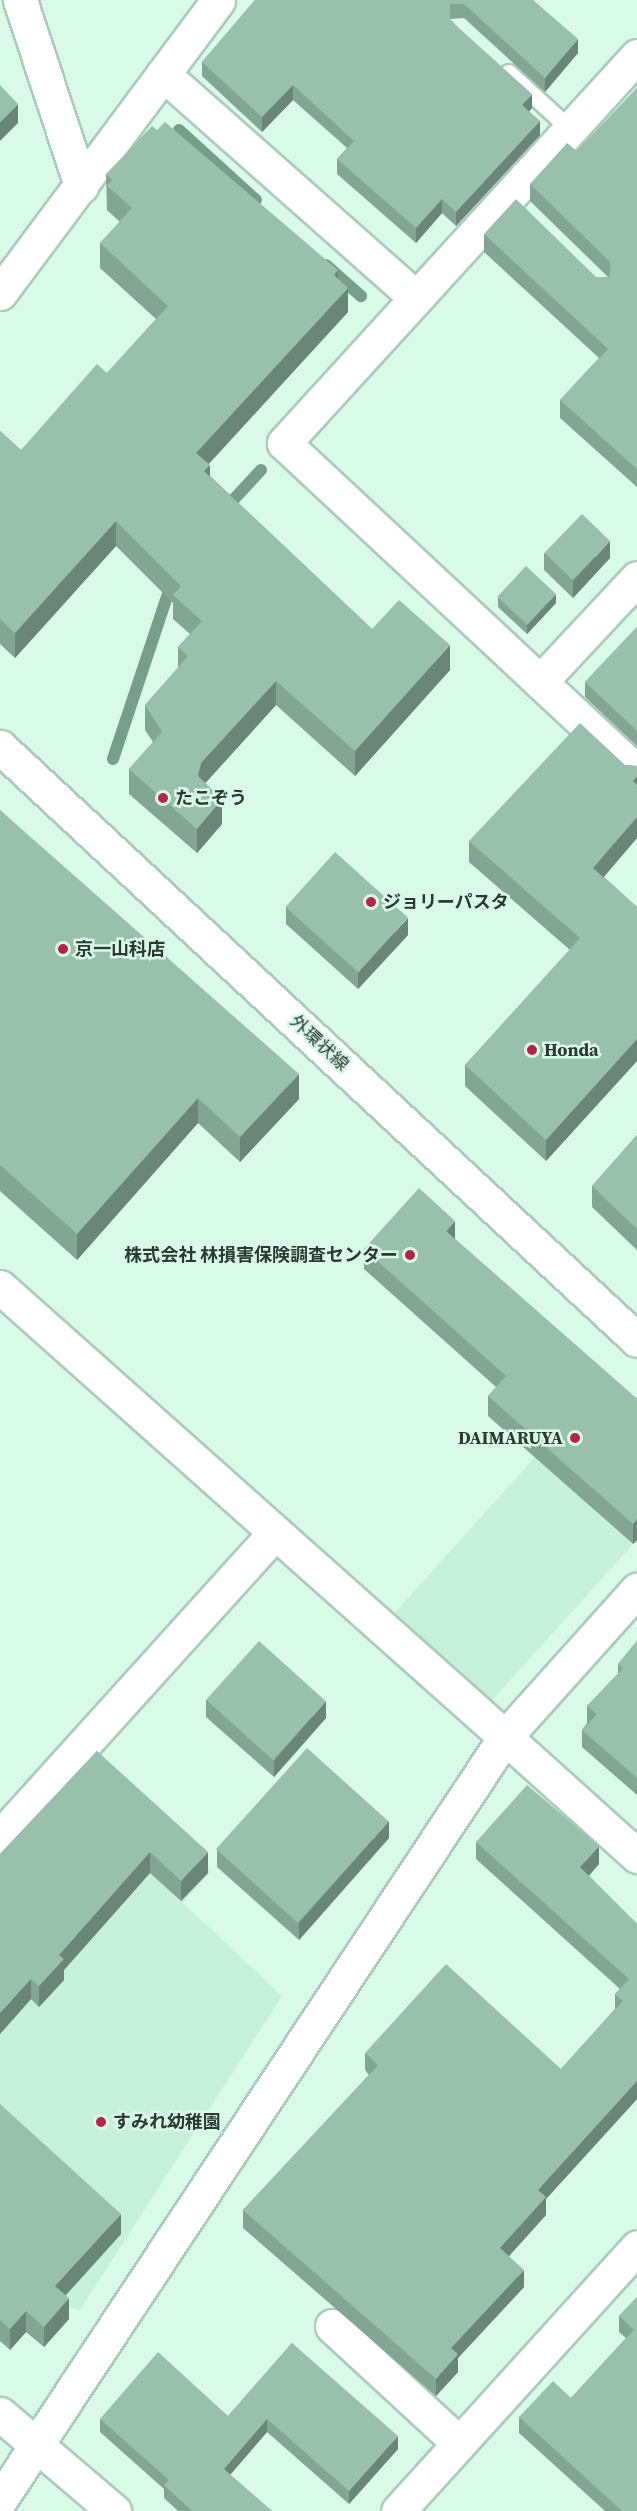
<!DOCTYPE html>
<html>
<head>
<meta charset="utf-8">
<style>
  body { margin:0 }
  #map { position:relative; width:637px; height:2511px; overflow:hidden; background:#d9fae8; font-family:"Source Serif 4","Noto Sans JP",serif }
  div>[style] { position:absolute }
  .built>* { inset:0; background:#c7f0db; transform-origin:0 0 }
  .stream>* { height:12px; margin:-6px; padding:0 6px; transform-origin:6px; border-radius:6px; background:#769e8a }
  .roads { filter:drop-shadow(2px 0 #adccbc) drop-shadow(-2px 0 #adccbc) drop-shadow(0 2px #adccbc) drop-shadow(0 -2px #adccbc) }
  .service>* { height:16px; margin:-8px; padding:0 8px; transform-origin:8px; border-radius:8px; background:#fff }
  .minor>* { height:33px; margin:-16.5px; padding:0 16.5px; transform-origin:16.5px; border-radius:16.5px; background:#fff }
  .tertiary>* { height:33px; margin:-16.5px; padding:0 16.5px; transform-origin:16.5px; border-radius:16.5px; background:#fff }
  .secondary>* { height:33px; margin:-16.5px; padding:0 16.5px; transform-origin:16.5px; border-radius:16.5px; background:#fff }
  .wall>* { inset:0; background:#83a594 }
  .shaded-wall>* { inset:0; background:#6a8678 }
  .building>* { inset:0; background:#98c0ac; transform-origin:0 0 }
  .dots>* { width:16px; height:16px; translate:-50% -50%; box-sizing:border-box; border:3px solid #d9fae8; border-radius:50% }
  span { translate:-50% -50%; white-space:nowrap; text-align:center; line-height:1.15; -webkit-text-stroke:5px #d9fae8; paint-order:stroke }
  .poi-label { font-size:18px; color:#2c3932; font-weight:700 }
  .left { translate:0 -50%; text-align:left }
  .right { translate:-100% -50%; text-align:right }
  .street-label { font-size:18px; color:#2c3932 }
</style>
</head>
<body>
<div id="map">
  <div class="built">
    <div style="left:535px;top:1457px;width:131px;height:231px;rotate:42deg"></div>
    <div style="clip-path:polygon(96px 1769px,211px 1871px,183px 1903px,282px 1996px,80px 2310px,63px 2305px,0 2247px,0 1875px)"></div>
  </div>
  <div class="stream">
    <div style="left:179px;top:130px;width:104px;rotate:42.3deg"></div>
    <div style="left:326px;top:265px;width:47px;rotate:41.5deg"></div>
    <div style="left:223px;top:511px;width:56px;rotate:-47.2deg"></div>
    <div style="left:113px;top:759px;width:187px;rotate:-71.6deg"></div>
  </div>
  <div class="roads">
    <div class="service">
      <div style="left:509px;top:73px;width:83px;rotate:42.6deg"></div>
    </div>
    <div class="minor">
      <div style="left:20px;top:0;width:196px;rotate:71.8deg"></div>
      <div style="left:637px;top:56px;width:524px;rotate:132.37deg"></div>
      <div style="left:284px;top:443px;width:483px;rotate:43deg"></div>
      <div style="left:163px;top:74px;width:338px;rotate:41.5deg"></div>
      <div style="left:0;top:293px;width:365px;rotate:-53.3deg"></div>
      <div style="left:540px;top:682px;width:142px;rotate:-47deg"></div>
      <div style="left:0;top:1287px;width:676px;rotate:41.7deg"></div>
      <div style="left:0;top:1837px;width:409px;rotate:-47.9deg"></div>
      <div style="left:332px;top:2326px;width:173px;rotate:42.7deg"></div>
      <div style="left:0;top:2414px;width:150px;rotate:40.4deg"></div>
      <div style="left:398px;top:2511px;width:356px;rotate:-47.8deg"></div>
    </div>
    <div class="tertiary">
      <div style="left:505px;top:1737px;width:178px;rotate:42deg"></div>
      <div style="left:0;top:2500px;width:915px;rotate:-56.5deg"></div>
      <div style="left:505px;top:1737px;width:198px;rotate:-48.1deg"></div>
    </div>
    <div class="secondary">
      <div style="left:0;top:747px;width:870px;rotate:42.95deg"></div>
    </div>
  </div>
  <div class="wall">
    <div style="clip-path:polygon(255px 0,533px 0,578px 53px,545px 92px,464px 18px,450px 19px,532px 108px,529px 112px,540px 135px,456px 226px,442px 213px,416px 243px,337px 174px,337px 159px,347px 148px,293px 100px,262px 132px,202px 76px,202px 62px)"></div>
    <div style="clip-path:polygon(637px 88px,637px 487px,560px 418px,560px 400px,599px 358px,484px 252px,484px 234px,596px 277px,608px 277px,530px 201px,530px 184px,577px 151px)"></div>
    <div style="clip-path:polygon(106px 174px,338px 278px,348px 312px,208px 464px,210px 476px,372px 629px,450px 670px,355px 776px,276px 705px,205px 783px,222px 824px,197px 853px,129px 794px,129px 769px,153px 742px,145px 730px,145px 705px,178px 668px,178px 647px,190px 634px,173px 619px,173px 603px,116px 546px,15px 658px,0 644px,0 431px,21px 450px,107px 373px,156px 319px,100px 268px,100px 243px,120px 222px,107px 210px)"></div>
    <div style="clip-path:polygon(544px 553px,610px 558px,573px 598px,544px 570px)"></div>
    <div style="clip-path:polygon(498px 597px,556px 603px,527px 634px,498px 607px)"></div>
    <div style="clip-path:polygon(637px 627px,637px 746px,585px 697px,585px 682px)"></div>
    <div style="clip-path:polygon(625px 765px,637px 766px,637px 838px,604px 877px,637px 907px,637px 1061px,546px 1161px,465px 1086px,465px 1065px,570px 950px,469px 862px,469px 841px)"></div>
    <div style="clip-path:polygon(0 810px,299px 1099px,240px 1162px,198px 1123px,77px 1260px,0 1191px)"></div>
    <div style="clip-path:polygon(286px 907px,408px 935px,358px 989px,286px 924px)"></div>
    <div style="clip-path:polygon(637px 1135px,637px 1250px,592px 1207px,592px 1186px)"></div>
    <div style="clip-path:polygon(455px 1239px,637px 1399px,637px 1540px,633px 1544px,488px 1416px,488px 1396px,496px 1387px,364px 1269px,364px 1249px)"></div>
    <div style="clip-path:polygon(637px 1641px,637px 1795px,582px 1747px,582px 1730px,587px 1723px,587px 1706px,618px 1674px,618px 1664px)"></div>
    <div style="clip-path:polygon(206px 1700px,326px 1718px,274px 1777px,206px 1717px)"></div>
    <div style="clip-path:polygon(97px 1751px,208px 1873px,181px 1901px,150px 1873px,64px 1970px,64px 1980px,39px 2007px,31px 1999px,0 2034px,0 1854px)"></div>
    <div style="clip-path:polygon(389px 1838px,299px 1940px,217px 1867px,217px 1850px)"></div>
    <div style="clip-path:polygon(476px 1842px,599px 1864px,589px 1876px,637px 1924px,637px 2099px,546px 2199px,546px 2215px,509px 2256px,524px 2287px,458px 2358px,458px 2372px,436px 2396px,243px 2228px,243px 2210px,369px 2075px,365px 2070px,365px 2053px,561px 2069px,615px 2009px,615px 1994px,620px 1989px,476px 1859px)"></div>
    <div style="clip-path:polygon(0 2104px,121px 2234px,66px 2295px,69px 2319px,44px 2347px,26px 2332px,10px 2350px,0 2341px)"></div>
    <div style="clip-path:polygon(637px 2297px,637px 2511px,605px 2511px,519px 2433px,519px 2417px,571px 2398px,626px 2338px,619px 2332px,619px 2316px)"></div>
    <div style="clip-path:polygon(292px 2343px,398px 2449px,349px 2504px,267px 2432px,230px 2475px,272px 2511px,178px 2511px,164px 2498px,164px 2489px,100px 2432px,100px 2419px,228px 2416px)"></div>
  </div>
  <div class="shaded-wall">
    <div style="clip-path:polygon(578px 39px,578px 53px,545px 92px,545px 78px)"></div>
    <div style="clip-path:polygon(293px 85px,293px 100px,262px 132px,262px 117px)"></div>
    <div style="clip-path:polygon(532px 94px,532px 108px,522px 120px,522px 105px)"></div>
    <div style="clip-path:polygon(18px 104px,18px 123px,0 141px,0 122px)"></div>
    <div style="clip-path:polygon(540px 121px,540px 135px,456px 226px,456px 212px)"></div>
    <div style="clip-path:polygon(442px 199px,442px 213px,416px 243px,416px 228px)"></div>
    <div style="clip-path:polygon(338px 270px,338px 295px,334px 275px)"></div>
    <div style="clip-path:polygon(348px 288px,348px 312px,196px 478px,196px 453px)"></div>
    <div style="clip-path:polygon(210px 465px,210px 490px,204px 471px)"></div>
    <div style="clip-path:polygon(116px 521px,116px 546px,15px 658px,15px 633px)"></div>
    <div style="clip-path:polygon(610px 541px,610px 558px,573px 598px,573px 581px)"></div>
    <div style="clip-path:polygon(556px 594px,556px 603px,527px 634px,527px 625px)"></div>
    <div style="clip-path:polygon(450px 645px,450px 670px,355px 776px,355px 751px)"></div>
    <div style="clip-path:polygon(276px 681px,276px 705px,201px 788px,198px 776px,201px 763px)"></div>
    <div style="clip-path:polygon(637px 776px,637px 797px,633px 781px)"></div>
    <div style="clip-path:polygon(222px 799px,222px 824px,197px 853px,197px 829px)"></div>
    <div style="clip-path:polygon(637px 817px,637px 838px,593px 889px,593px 868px)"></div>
    <div style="clip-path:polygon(408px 918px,408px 935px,358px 989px,358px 972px)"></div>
    <div style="clip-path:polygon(637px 1039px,637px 1061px,546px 1161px,546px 1140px)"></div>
    <div style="clip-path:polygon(299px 1074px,299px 1099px,240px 1162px,240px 1137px)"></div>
    <div style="clip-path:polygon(198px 1098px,198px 1123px,77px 1260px,77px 1234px)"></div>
    <div style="clip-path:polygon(455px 1221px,455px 1242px,446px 1231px)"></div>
    <div style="clip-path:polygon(637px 1519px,637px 1540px,633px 1544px,633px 1524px)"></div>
    <div style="clip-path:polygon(326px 1701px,326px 1718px,274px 1777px,274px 1761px)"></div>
    <div style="clip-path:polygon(389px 1821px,389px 1838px,299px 1940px,299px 1923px)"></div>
    <div style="clip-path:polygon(599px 1846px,599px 1864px,580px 1885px,580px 1867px)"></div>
    <div style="clip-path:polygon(150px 1852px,150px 1873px,64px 1970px,64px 1980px,39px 2007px,39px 1986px,59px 1955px)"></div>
    <div style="clip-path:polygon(208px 1852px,208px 1873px,181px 1901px,181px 1881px)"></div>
    <div style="clip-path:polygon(31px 1979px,31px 1999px,0 2034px,0 2013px)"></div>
    <div style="clip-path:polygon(637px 2081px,637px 2099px,546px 2199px,546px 2215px,500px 2266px,500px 2248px,538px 2190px)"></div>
    <div style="clip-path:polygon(121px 2214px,121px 2234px,55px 2307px,55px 2286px)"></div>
    <div style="clip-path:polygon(524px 2270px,524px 2287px,458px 2358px,458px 2372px,436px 2396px,436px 2379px,451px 2348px)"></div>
    <div style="clip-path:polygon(69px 2298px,69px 2319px,44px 2347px,44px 2327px)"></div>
    <div style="clip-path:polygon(26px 2311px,26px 2332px,10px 2350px,10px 2329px)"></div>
    <div style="clip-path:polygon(267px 2419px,267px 2432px,224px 2482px,224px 2469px)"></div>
    <div style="clip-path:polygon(398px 2436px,398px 2449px,349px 2504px,349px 2491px)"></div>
  </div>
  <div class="building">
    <div style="clip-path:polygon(255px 0,533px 0,578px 39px,545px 78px,464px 4px,450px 4px,450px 20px,532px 94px,522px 105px,540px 121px,456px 212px,442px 199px,416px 228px,337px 159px,354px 141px,293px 85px,262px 117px,202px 62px)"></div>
    <div style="clip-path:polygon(0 85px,18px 104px,0 122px)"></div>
    <div style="clip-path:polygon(637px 88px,637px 469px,560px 400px,608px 349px,484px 234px,516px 199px,596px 277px,610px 277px,610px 262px,530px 184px,567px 143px,577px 151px)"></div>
    <div style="clip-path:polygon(165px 122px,338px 270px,334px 275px,348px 288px,196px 453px,210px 465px,204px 471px,372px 629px,399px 600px,450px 645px,355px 751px,276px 681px,201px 763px,198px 776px,222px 799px,197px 829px,129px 769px,162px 732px,145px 705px,188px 656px,178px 647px,202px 621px,173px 595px,181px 586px,116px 521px,15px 633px,0 619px,0 431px,21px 450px,97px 364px,107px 373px,168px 306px,100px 243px,132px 208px,107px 186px,112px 180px,106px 174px,152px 126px,157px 130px)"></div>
    <div style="left:582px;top:514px;width:39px;height:54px;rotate:44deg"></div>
    <div style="left:526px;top:566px;width:41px;height:42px;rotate:43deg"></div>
    <div style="clip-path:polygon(637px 627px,637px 731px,585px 682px)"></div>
    <div style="clip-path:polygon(580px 723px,625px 765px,637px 766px,637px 776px,633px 781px,637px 785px,637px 817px,593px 868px,637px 907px,637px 1039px,546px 1140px,465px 1065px,580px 938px,469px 841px)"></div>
    <div style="clip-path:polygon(0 810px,299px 1074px,240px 1137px,198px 1098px,77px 1234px,0 1165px)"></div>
    <div style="left:335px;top:852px;width:98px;height:74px;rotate:42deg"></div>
    <div style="clip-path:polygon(637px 1135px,637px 1229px,592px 1186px)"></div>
    <div style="clip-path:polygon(419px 1188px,455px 1221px,446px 1231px,637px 1399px,637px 1519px,633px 1524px,488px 1396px,506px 1376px,364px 1249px)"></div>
    <div style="left:259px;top:1641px;width:90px;height:79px;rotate:42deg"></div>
    <div style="clip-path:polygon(637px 1641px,637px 1778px,582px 1730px,597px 1714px,587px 1706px,623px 1668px,618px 1664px)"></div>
    <div style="left:307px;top:1748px;width:110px;height:136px;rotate:42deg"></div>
    <div style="clip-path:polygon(97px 1751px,208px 1852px,181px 1881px,150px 1852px,59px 1955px,64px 1959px,39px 1986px,31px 1979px,0 2013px,0 1854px)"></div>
    <div style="clip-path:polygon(527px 1785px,599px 1846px,580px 1867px,637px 1924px,637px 2081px,538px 2190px,546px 2197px,500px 2248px,524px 2270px,451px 2348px,458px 2354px,436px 2379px,243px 2210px,378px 2065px,365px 2053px,446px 1964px,561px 2069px,623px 2001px,615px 1994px,629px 1979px,476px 1842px)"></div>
    <div style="clip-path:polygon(0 2104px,121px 2214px,55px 2286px,69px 2298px,44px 2327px,26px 2311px,10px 2329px,0 2320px)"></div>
    <div style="clip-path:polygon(637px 2297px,637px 2511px,622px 2511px,519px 2417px,553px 2381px,571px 2398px,634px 2330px,619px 2316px)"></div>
    <div style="clip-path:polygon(292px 2343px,398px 2436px,349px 2491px,267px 2419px,224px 2469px,272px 2511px,192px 2511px,164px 2485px,169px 2480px,100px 2419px,158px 2352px,228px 2416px)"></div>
  </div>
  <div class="dots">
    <div style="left:163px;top:798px;background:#b62549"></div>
    <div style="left:371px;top:902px;background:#b62549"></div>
    <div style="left:63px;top:949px;background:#b62549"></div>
    <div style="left:532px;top:1050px;background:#b62549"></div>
    <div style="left:410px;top:1255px;background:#b62549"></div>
    <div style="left:575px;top:1438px;background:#b62549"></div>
    <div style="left:101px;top:2122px;background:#b62549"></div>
  </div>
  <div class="poi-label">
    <span class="left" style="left:175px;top:798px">たこぞう</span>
    <span class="left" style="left:383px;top:902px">ジョリーパスタ</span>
    <span class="left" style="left:75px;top:949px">京一山科店</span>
    <span class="left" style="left:544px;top:1050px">Honda</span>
    <span class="right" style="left:398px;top:1255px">株式会社 林損害保険調査センター</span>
    <span class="right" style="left:563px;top:1438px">DAIMARUYA</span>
    <span class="left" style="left:113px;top:2122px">すみれ幼稚園</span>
  </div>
  <div class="street-label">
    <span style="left:319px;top:1043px;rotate:43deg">外環状線</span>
  </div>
</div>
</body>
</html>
